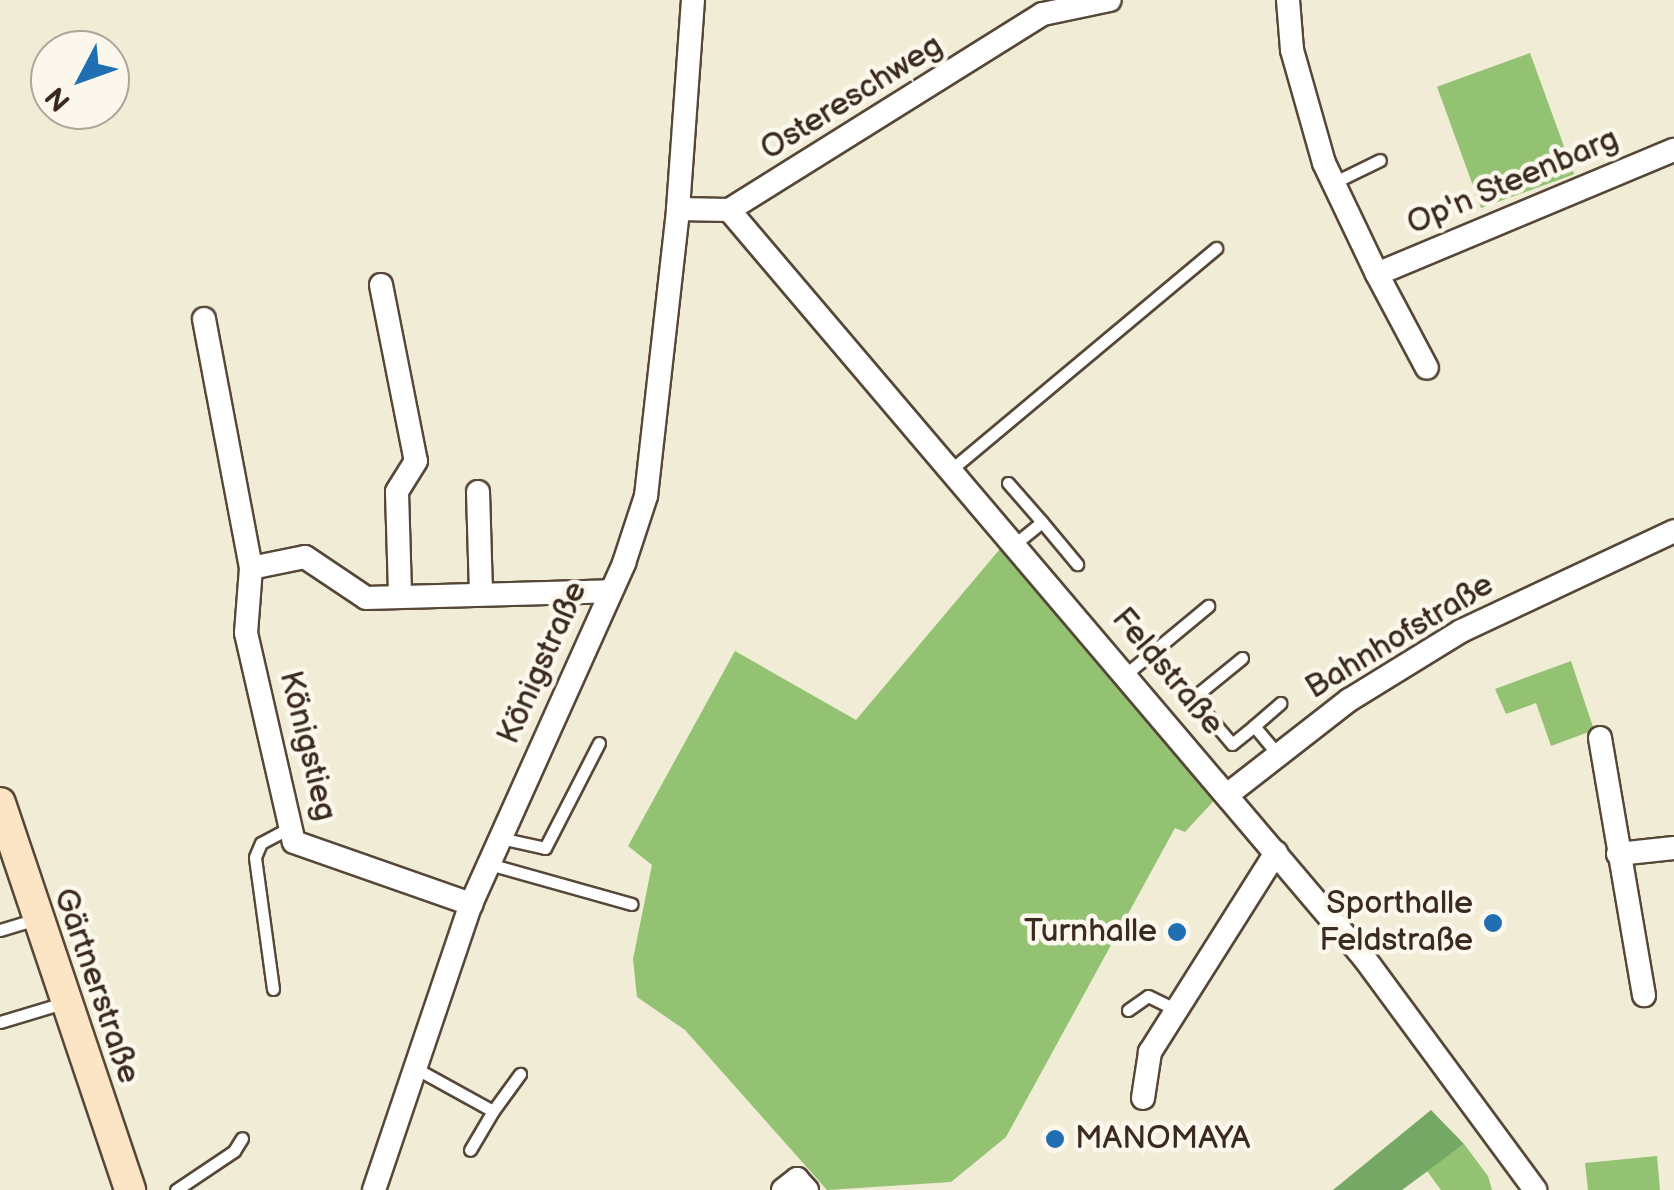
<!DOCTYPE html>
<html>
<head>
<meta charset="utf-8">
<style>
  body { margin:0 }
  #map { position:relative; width:1674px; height:1190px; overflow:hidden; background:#f1ecd5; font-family:"Balsamiq Sans",sans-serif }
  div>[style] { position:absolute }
  .green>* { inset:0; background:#92c272; transform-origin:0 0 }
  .forest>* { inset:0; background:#75a864 }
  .roads { filter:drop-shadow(2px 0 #564739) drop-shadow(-2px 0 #564739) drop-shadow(0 2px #564739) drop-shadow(0 -2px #564739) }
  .lane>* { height:11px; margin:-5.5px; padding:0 5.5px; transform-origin:5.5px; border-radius:5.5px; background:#fff }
  .street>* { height:22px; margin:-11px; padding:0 11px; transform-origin:11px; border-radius:11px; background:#fff }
  .secondary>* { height:30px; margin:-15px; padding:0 15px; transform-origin:15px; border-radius:15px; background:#fce5c4 }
  .dots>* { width:28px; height:28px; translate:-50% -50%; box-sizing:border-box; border:5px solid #fbf7ec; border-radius:50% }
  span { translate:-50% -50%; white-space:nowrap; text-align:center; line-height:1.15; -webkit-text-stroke:9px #fbf7ec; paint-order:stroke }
  .street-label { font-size:32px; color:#3b2a1e }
  .poi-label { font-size:32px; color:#3b2a1e }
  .right { translate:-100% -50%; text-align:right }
  .left { translate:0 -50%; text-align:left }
  .north { position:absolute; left:30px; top:30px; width:100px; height:100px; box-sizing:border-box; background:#fbf7ec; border:2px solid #aea59a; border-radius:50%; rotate:229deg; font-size:28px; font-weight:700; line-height:40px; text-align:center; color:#3b2a1e }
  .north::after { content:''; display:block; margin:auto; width:35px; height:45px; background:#1f6fb2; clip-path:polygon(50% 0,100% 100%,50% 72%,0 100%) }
</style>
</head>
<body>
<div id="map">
  <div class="green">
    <div style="left:1530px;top:53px;width:129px;height:99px;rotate:70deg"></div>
    <div style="clip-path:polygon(1010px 537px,1221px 793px,1185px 832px,1175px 828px,1006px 1137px,951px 1182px,827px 1190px,685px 1030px,637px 997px,633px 959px,652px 865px,628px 846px,735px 651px,856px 720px)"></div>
    <div style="clip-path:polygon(1571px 661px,1594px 730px,1551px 746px,1536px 703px,1506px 714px,1495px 689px)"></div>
    <div style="clip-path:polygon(1464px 1144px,1488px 1176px,1492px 1190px,1441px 1190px,1427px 1171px)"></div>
    <div style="clip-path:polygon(1657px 1156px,1660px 1190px,1588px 1190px,1585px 1163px)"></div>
  </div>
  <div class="forest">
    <div style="clip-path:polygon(1431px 1110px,1464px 1144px,1402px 1190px,1333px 1190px)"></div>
  </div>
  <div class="roads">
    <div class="lane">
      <div style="left:1333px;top:183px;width:52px;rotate:-26.1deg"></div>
      <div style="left:953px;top:468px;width:343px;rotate:-39.9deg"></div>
      <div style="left:1008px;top:483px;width:52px;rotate:48.9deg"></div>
      <div style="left:1016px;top:543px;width:33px;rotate:-39deg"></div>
      <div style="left:1042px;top:522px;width:55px;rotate:50.2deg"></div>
      <div style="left:1242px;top:658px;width:63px;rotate:140.8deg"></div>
      <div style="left:1193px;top:698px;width:60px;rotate:49.7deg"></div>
      <div style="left:1232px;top:744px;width:28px;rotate:-39deg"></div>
      <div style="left:1254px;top:726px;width:38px;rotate:50deg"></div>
      <div style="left:1126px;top:674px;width:107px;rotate:-39.7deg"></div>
      <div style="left:1254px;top:726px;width:35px;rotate:-41deg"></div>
      <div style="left:500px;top:838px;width:46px;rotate:12.5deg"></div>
      <div style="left:545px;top:848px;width:118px;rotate:-62.8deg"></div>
      <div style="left:489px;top:864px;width:148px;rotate:15.7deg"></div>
      <div style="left:0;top:930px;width:38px;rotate:-17deg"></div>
      <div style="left:273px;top:989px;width:133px;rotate:-97.8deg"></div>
      <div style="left:255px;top:857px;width:15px;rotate:-67deg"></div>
      <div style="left:261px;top:843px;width:34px;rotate:-28deg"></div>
      <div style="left:1128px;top:1010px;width:24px;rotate:-35deg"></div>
      <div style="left:1148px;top:996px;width:32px;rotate:26deg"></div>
      <div style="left:0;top:1022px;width:66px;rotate:-16.8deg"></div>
      <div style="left:415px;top:1068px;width:89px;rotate:28.9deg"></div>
      <div style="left:493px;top:1111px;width:45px;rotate:120.5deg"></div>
      <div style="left:493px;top:1111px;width:46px;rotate:-53.9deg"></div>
      <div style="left:176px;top:1190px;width:70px;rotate:-33.9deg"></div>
      <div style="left:234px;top:1151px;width:15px;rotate:-58deg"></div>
    </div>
    <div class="street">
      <div style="left:1288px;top:0;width:50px;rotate:85.4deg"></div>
      <div style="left:1292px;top:50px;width:117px;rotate:74.2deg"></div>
      <div style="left:1324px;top:163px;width:123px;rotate:64.5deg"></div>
      <div style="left:1377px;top:274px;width:322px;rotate:-22.7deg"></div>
      <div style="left:678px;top:209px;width:51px;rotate:1.1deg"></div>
      <div style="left:729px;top:210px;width:370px;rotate:-32deg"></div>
      <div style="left:1043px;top:14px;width:68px;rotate:-11.8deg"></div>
      <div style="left:729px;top:210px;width:983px;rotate:49.66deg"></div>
      <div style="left:1365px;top:959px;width:287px;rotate:53.6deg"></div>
      <div style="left:1377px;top:274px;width:106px;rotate:62deg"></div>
      <div style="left:381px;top:285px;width:179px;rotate:78.8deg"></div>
      <div style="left:416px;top:461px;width:36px;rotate:122deg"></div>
      <div style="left:397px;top:492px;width:104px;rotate:88.3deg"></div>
      <div style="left:204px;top:319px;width:253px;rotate:79.3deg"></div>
      <div style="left:251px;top:568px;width:55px;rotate:-11.5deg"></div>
      <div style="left:305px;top:557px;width:73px;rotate:33.9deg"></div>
      <div style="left:366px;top:598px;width:245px;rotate:-1.6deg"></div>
      <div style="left:478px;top:492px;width:102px;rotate:88.3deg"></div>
      <div style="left:251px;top:568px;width:65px;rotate:94.4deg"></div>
      <div style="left:246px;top:633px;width:214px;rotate:77.1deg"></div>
      <div style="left:294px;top:842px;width:188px;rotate:19.3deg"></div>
      <div style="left:1600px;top:738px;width:261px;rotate:80.3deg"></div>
      <div style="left:1227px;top:795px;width:155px;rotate:-37.9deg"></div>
      <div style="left:1349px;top:700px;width:132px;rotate:-31.6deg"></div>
      <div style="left:1461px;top:631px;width:235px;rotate:-25.1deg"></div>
      <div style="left:1618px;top:854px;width:56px;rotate:-6.1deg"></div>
      <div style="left:1143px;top:1098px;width:47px;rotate:-81.3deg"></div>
      <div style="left:1150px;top:1052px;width:236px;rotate:-57.7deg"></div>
      <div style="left:374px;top:1190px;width:302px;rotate:-71.3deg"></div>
      <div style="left:471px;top:904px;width:374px;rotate:-65.8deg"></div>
      <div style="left:624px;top:563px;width:71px;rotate:-71.8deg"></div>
      <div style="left:646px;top:496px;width:289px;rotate:-83.6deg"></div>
      <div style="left:678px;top:209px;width:210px;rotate:-85.9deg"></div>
      <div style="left:783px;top:1190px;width:18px;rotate:-38deg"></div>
      <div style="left:797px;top:1179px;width:15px;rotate:48deg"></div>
    </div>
    <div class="secondary">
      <div style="left:0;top:803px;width:408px;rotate:71.4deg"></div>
    </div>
  </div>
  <div class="dots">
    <div style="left:1493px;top:923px;background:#1f6fb2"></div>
    <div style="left:1177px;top:932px;background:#1f6fb2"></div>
    <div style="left:1055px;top:1139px;background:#1f6fb2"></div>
  </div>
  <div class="street-label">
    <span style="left:852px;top:98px;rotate:-32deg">Ostereschweg</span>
    <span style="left:1513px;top:182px;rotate:-23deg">Op'n Steenbarg</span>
    <span style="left:1400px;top:637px;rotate:-31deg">Bahnhofstraße</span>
    <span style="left:543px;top:663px;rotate:-66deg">Königstraße</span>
    <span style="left:1167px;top:672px;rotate:50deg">Feldstraße</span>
    <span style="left:307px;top:746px;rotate:76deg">Königstieg</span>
    <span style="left:96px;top:986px;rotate:71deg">Gärtnerstraße</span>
  </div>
  <div class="poi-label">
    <span class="right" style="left:1473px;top:923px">Sporthalle<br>Feldstraße</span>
    <span class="right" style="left:1157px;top:932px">Turnhalle</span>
    <span class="left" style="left:1075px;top:1139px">MANOMAYA</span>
  </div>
  <div class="north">N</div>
</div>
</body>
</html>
